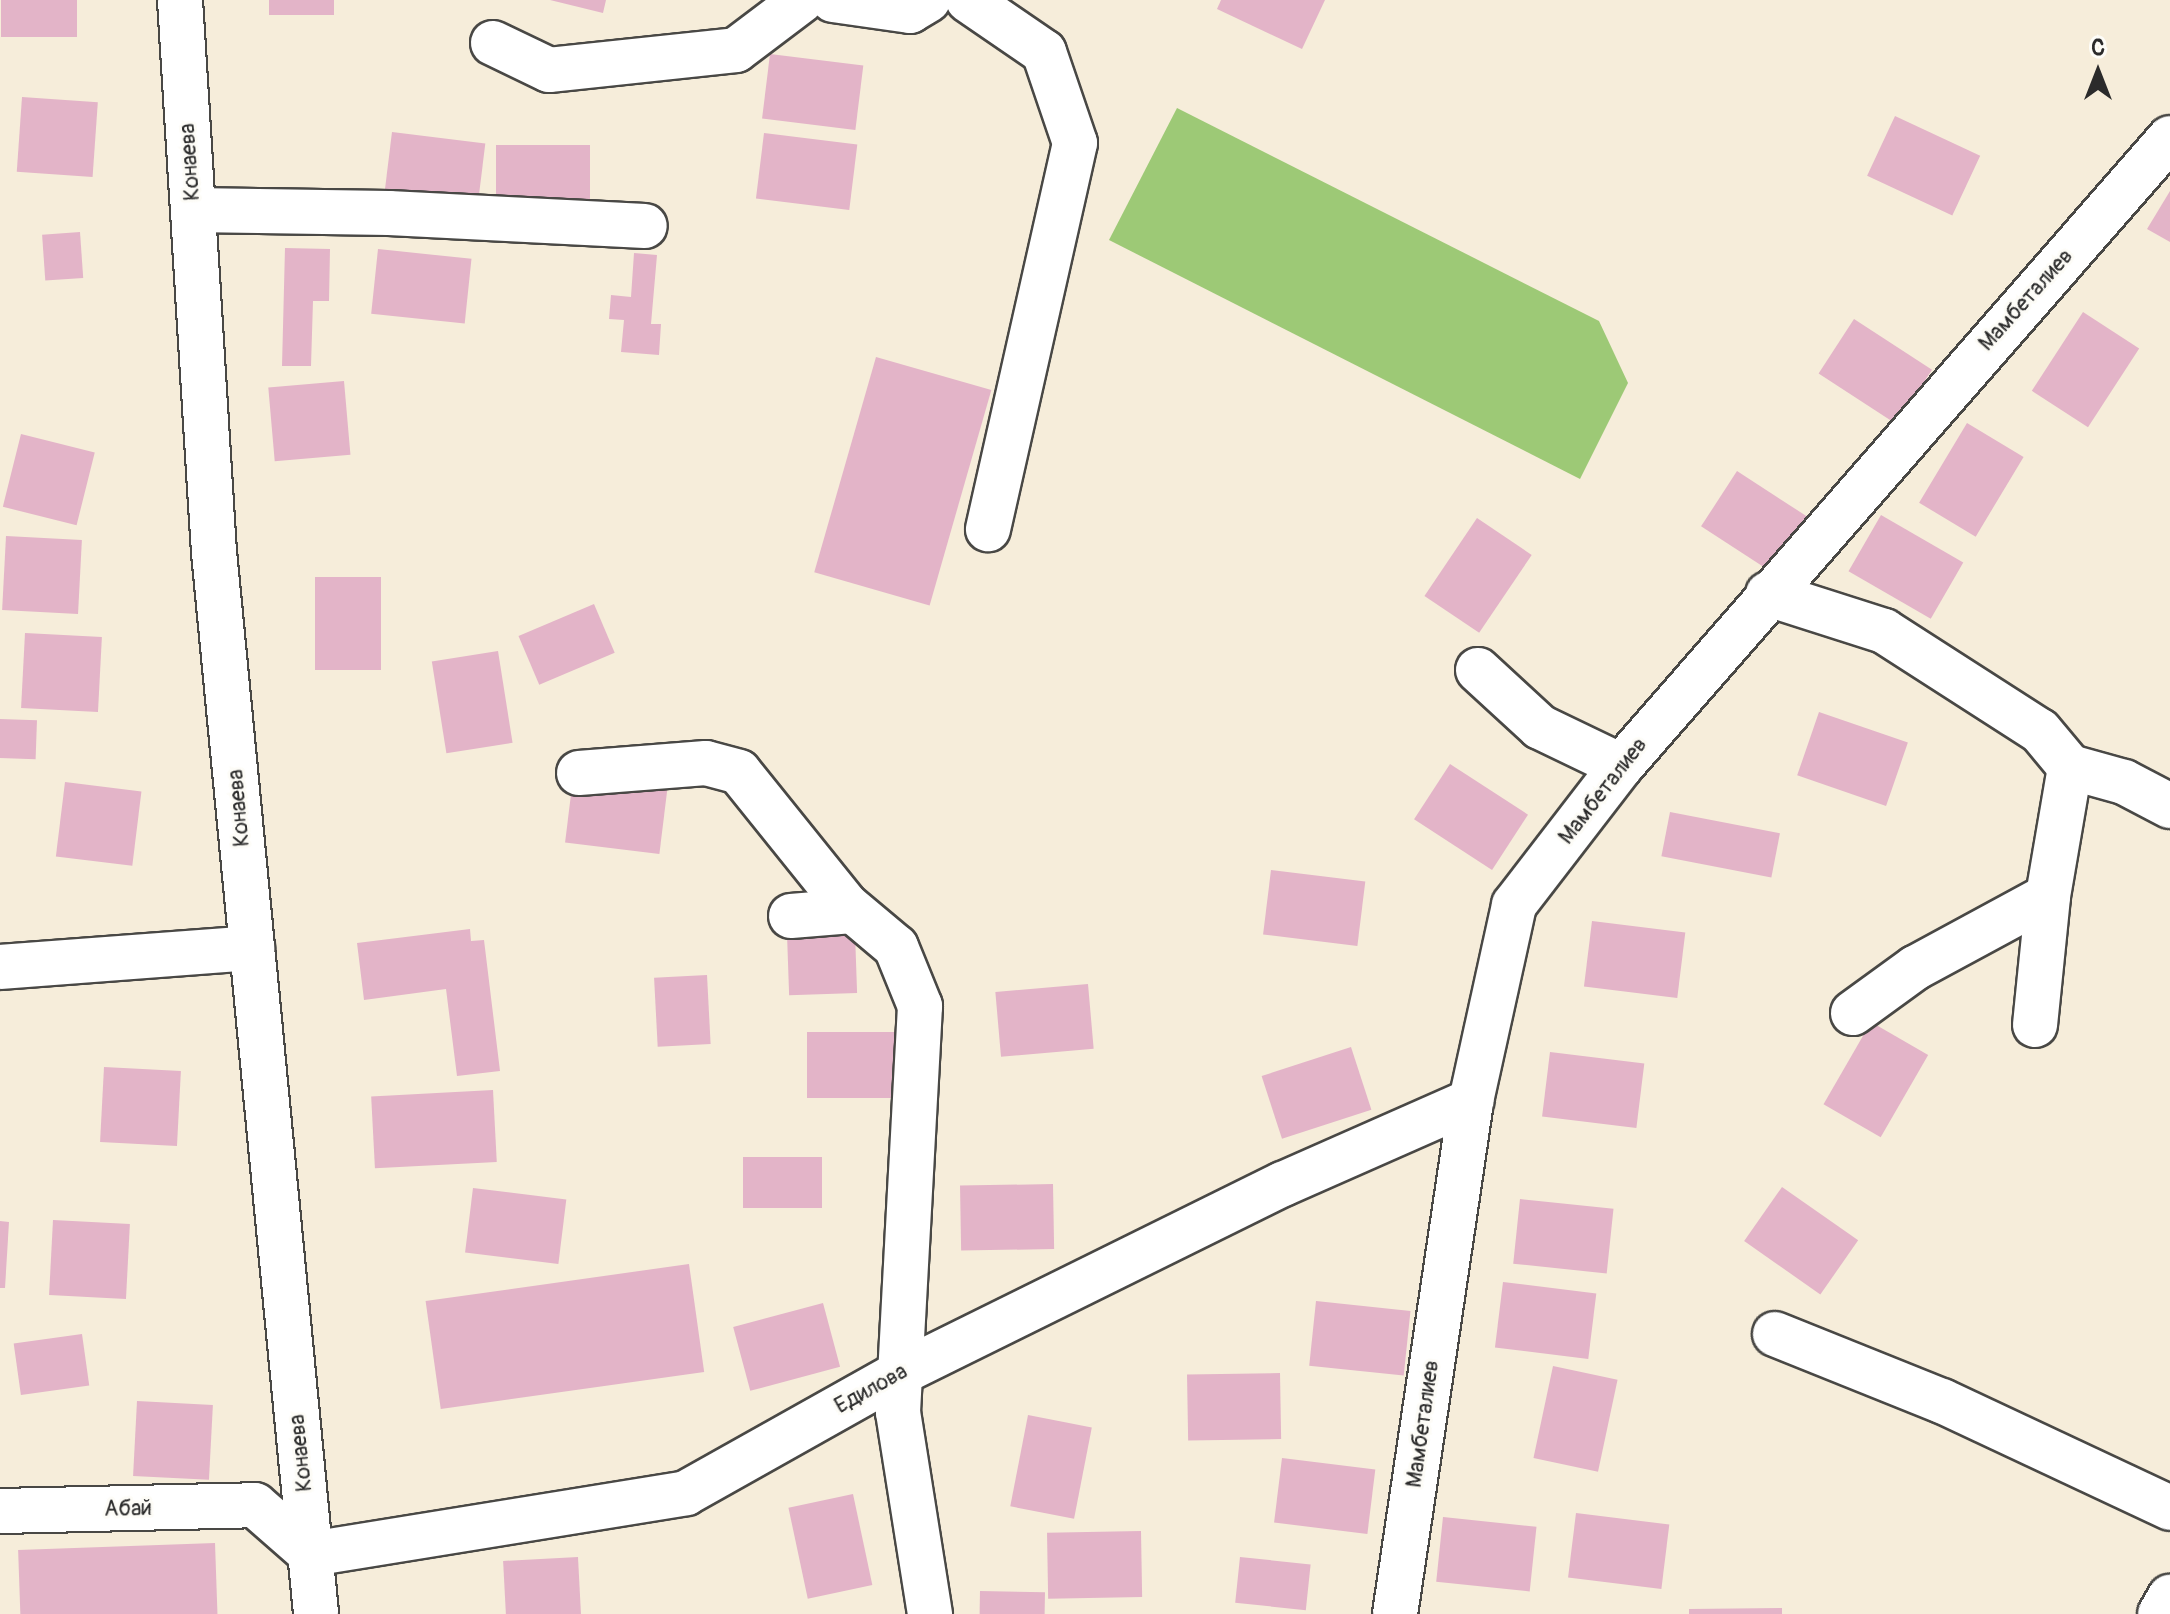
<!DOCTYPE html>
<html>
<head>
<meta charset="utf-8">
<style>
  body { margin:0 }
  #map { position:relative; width:2170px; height:1614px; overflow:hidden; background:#f6edda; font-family:Pangolin,sans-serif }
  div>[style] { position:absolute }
  .green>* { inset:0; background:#9dc976 }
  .building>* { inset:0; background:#e3b4c8; transform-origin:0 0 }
  .roads { filter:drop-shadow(2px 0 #494845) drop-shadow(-2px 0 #494845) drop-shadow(0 2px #494845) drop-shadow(0 -2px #494845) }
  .minor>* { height:44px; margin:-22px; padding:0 22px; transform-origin:22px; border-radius:22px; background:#fff }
  .major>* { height:44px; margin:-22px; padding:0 22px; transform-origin:22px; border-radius:22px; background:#fff }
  span { translate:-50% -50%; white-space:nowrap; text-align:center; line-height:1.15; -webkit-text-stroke:6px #fdfcf7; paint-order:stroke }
  .street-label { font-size:22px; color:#2b2b2b }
  .north { position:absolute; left:2058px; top:32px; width:80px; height:80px; -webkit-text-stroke:6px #fdfcf7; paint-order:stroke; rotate:0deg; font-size:22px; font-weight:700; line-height:32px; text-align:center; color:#2b2b2b }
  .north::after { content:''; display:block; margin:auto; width:28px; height:36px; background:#2b2b2b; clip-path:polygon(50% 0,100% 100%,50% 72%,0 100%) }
</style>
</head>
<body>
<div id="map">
  <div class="green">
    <div style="clip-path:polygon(1177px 108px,1599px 321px,1628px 383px,1580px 479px,1109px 240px)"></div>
  </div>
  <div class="building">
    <div style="left:1px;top:0;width:76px;height:37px"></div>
    <div style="left:269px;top:0;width:65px;height:15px"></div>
    <div style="clip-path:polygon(550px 0,606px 0,603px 13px)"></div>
    <div style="clip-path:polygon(1221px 0,1325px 0,1302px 49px,1217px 9px)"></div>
    <div style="left:770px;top:54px;width:94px;height:65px;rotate:7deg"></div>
    <div style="left:22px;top:97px;width:76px;height:75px;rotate:4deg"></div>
    <div style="left:1895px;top:116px;width:94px;height:66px;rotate:25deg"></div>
    <div style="left:392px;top:132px;width:94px;height:66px;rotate:7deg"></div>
    <div style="left:764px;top:133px;width:94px;height:66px;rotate:7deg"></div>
    <div style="left:496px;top:145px;width:94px;height:66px"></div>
    <div style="clip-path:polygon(2170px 191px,2170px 242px,2147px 229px)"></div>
    <div style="left:80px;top:232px;width:46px;height:38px;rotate:86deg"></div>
    <div style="clip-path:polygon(285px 248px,330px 249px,329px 301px,313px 301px,311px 366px,282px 366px)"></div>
    <div style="left:378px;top:249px;width:94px;height:65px;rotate:6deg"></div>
    <div style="clip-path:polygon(634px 253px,657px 255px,651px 324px,661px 324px,659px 355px,621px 352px,624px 320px,609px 319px,611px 295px,631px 297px)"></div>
    <div style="left:2083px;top:312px;width:67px;height:94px;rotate:33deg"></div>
    <div style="left:1854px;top:319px;width:93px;height:65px;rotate:33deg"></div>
    <div style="left:876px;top:357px;width:120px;height:224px;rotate:16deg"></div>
    <div style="left:344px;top:381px;width:74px;height:76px;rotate:85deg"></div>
    <div style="left:1967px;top:423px;width:66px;height:93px;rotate:31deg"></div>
    <div style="left:21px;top:434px;width:76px;height:75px;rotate:14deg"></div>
    <div style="left:1737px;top:471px;width:94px;height:66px;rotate:33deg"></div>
    <div style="left:1881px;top:515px;width:95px;height:65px;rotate:30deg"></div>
    <div style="left:1477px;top:518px;width:66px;height:94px;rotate:34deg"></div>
    <div style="left:6px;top:536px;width:76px;height:74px;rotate:3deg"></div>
    <div style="left:315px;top:577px;width:66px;height:93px"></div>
    <div style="left:594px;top:604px;width:53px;height:82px;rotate:67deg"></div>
    <div style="left:25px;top:633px;width:77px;height:75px;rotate:3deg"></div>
    <div style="left:498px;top:651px;width:93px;height:67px;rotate:81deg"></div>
    <div style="left:1819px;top:712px;width:94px;height:67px;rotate:19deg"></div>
    <div style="left:0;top:719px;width:37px;height:39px;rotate:2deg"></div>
    <div style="left:1450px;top:764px;width:93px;height:66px;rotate:33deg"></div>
    <div style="left:573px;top:778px;width:95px;height:65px;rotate:7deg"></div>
    <div style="left:65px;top:782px;width:77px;height:75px;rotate:7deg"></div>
    <div style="left:1670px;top:812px;width:112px;height:45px;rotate:11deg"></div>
    <div style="left:1271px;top:870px;width:95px;height:65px;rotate:7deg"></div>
    <div style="left:1592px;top:921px;width:94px;height:66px;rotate:7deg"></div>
    <div style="clip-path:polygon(470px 929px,471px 941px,484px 940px,500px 1071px,457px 1076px,446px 989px,364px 1000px,357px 943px)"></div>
    <div style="left:855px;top:933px;width:60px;height:68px;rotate:88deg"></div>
    <div style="left:707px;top:975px;width:69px;height:53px;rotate:87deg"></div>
    <div style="left:1088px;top:984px;width:65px;height:93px;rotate:85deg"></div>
    <div style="left:1871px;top:1022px;width:66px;height:95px;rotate:30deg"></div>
    <div style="left:807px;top:1032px;width:94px;height:66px"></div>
    <div style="left:1351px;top:1047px;width:66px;height:94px;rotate:72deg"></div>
    <div style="left:1550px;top:1052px;width:95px;height:65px;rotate:7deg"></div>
    <div style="left:104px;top:1067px;width:77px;height:75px;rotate:3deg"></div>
    <div style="left:493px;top:1090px;width:72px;height:122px;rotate:87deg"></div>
    <div style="left:743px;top:1157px;width:79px;height:51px"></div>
    <div style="left:1053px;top:1184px;width:65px;height:93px;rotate:89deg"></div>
    <div style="left:1782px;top:1187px;width:93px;height:66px;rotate:35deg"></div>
    <div style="left:473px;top:1188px;width:94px;height:65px;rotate:7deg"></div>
    <div style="left:1520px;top:1199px;width:94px;height:65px;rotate:6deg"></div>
    <div style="left:53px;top:1220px;width:77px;height:75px;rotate:3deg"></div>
    <div style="clip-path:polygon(0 1221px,9px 1222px,5px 1288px,0 1288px)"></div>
    <div style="left:689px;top:1264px;width:109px;height:266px;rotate:82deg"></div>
    <div style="left:1503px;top:1282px;width:94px;height:66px;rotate:7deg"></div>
    <div style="left:1316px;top:1301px;width:95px;height:65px;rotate:6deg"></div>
    <div style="left:823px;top:1303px;width:66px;height:93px;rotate:75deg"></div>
    <div style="left:82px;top:1334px;width:52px;height:69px;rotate:82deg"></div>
    <div style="left:1553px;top:1366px;width:66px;height:94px;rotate:12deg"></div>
    <div style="left:1280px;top:1373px;width:66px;height:93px;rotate:89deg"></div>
    <div style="left:137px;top:1401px;width:76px;height:75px;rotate:3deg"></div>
    <div style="left:1028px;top:1415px;width:65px;height:93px;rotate:11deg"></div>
    <div style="left:1282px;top:1458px;width:94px;height:65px;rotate:7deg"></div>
    <div style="left:853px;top:1494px;width:93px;height:66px;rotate:78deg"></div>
    <div style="left:1576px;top:1513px;width:94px;height:65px;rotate:7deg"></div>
    <div style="left:1443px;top:1517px;width:94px;height:65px;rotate:6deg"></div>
    <div style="left:1141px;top:1531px;width:66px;height:94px;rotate:89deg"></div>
    <div style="left:215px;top:1543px;width:71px;height:197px;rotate:88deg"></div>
    <div style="left:578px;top:1557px;width:57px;height:75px;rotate:87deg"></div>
    <div style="left:1240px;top:1557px;width:71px;height:46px;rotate:6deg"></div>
    <div style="left:980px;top:1591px;width:65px;height:23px;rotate:1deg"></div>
    <div style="clip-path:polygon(1782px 1608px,1782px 1614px,1689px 1614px,1689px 1609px)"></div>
  </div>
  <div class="roads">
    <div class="minor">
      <div style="left:833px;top:0;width:78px;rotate:8.1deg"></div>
      <div style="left:910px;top:11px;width:21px;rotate:-31deg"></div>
      <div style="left:968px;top:0;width:92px;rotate:34.4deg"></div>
      <div style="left:1044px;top:52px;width:96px;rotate:71.2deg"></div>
      <div style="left:1075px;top:143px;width:396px;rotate:102.7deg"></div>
      <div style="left:493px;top:43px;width:62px;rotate:25.7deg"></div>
      <div style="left:549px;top:70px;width:188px;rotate:-6.1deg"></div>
      <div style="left:736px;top:50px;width:83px;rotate:-37.1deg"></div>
      <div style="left:193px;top:210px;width:196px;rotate:0.9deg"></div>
      <div style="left:389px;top:213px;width:256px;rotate:2.9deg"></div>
      <div style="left:1768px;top:594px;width:122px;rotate:17.7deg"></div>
      <div style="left:1884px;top:631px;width:185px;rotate:32.7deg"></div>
      <div style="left:2040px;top:731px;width:47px;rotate:50.2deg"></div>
      <div style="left:2070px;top:767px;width:56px;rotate:15.5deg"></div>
      <div style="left:2124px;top:782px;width:52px;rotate:27.6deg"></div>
      <div style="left:1478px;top:670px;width:84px;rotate:42.6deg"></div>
      <div style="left:1540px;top:727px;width:90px;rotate:25.7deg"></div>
      <div style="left:579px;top:773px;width:127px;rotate:-4.5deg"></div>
      <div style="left:706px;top:763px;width:34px;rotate:15deg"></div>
      <div style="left:739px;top:772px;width:171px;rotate:51.2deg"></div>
      <div style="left:846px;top:905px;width:65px;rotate:40deg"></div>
      <div style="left:896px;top:947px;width:64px;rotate:67.9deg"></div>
      <div style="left:920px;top:1006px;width:407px;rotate:93.1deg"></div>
      <div style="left:898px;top:1412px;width:205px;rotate:81deg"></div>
      <div style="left:791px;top:916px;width:61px;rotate:-4.7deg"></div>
      <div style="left:0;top:967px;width:253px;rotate:-4.3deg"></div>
      <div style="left:1853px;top:1013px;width:77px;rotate:-36deg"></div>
      <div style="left:1915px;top:968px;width:151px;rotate:-28.4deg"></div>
      <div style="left:2035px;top:1025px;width:130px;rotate:-84.2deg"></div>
      <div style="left:2048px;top:896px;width:131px;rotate:-80.3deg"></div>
      <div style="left:1775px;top:1334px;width:180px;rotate:21.9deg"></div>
      <div style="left:1942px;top:1401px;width:252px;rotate:25.1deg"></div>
      <div style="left:0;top:1511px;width:255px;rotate:-1.3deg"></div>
      <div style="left:255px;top:1505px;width:74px;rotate:41.2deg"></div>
      <div style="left:311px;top:1554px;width:380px;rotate:-9.2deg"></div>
      <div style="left:686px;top:1493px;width:248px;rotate:-29.3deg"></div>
      <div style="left:902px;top:1372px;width:425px;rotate:-26.3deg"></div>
      <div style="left:1283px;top:1184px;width:206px;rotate:-23.8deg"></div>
      <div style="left:1395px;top:1614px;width:519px;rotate:-81.57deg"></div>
      <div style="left:1471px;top:1101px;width:201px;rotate:-77.6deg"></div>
      <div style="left:1514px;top:905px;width:175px;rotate:-52.4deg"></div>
      <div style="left:1621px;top:766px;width:834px;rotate:-48.84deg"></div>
      <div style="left:2160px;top:1614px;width:20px;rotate:-60deg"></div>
    </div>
    <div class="major">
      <div style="left:180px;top:0;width:553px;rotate:86.48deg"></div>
      <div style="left:214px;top:552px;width:1067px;rotate:84.51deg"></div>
    </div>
  </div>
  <div class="street-label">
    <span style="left:190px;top:162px;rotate:-94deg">Конаева</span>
    <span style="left:2026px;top:300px;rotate:-48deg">Мамбеталиев</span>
    <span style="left:1603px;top:791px;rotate:-52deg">Мамбеталиев</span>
    <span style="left:239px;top:808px;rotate:-95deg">Конаева</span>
    <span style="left:871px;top:1389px;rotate:-29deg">Едилова</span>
    <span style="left:1423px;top:1424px;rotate:-82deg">Мамбеталиев</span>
    <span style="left:301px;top:1453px;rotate:-96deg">Конаева</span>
    <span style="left:128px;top:1509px;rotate:-1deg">Абай</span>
  </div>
  <div class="north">С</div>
</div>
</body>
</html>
